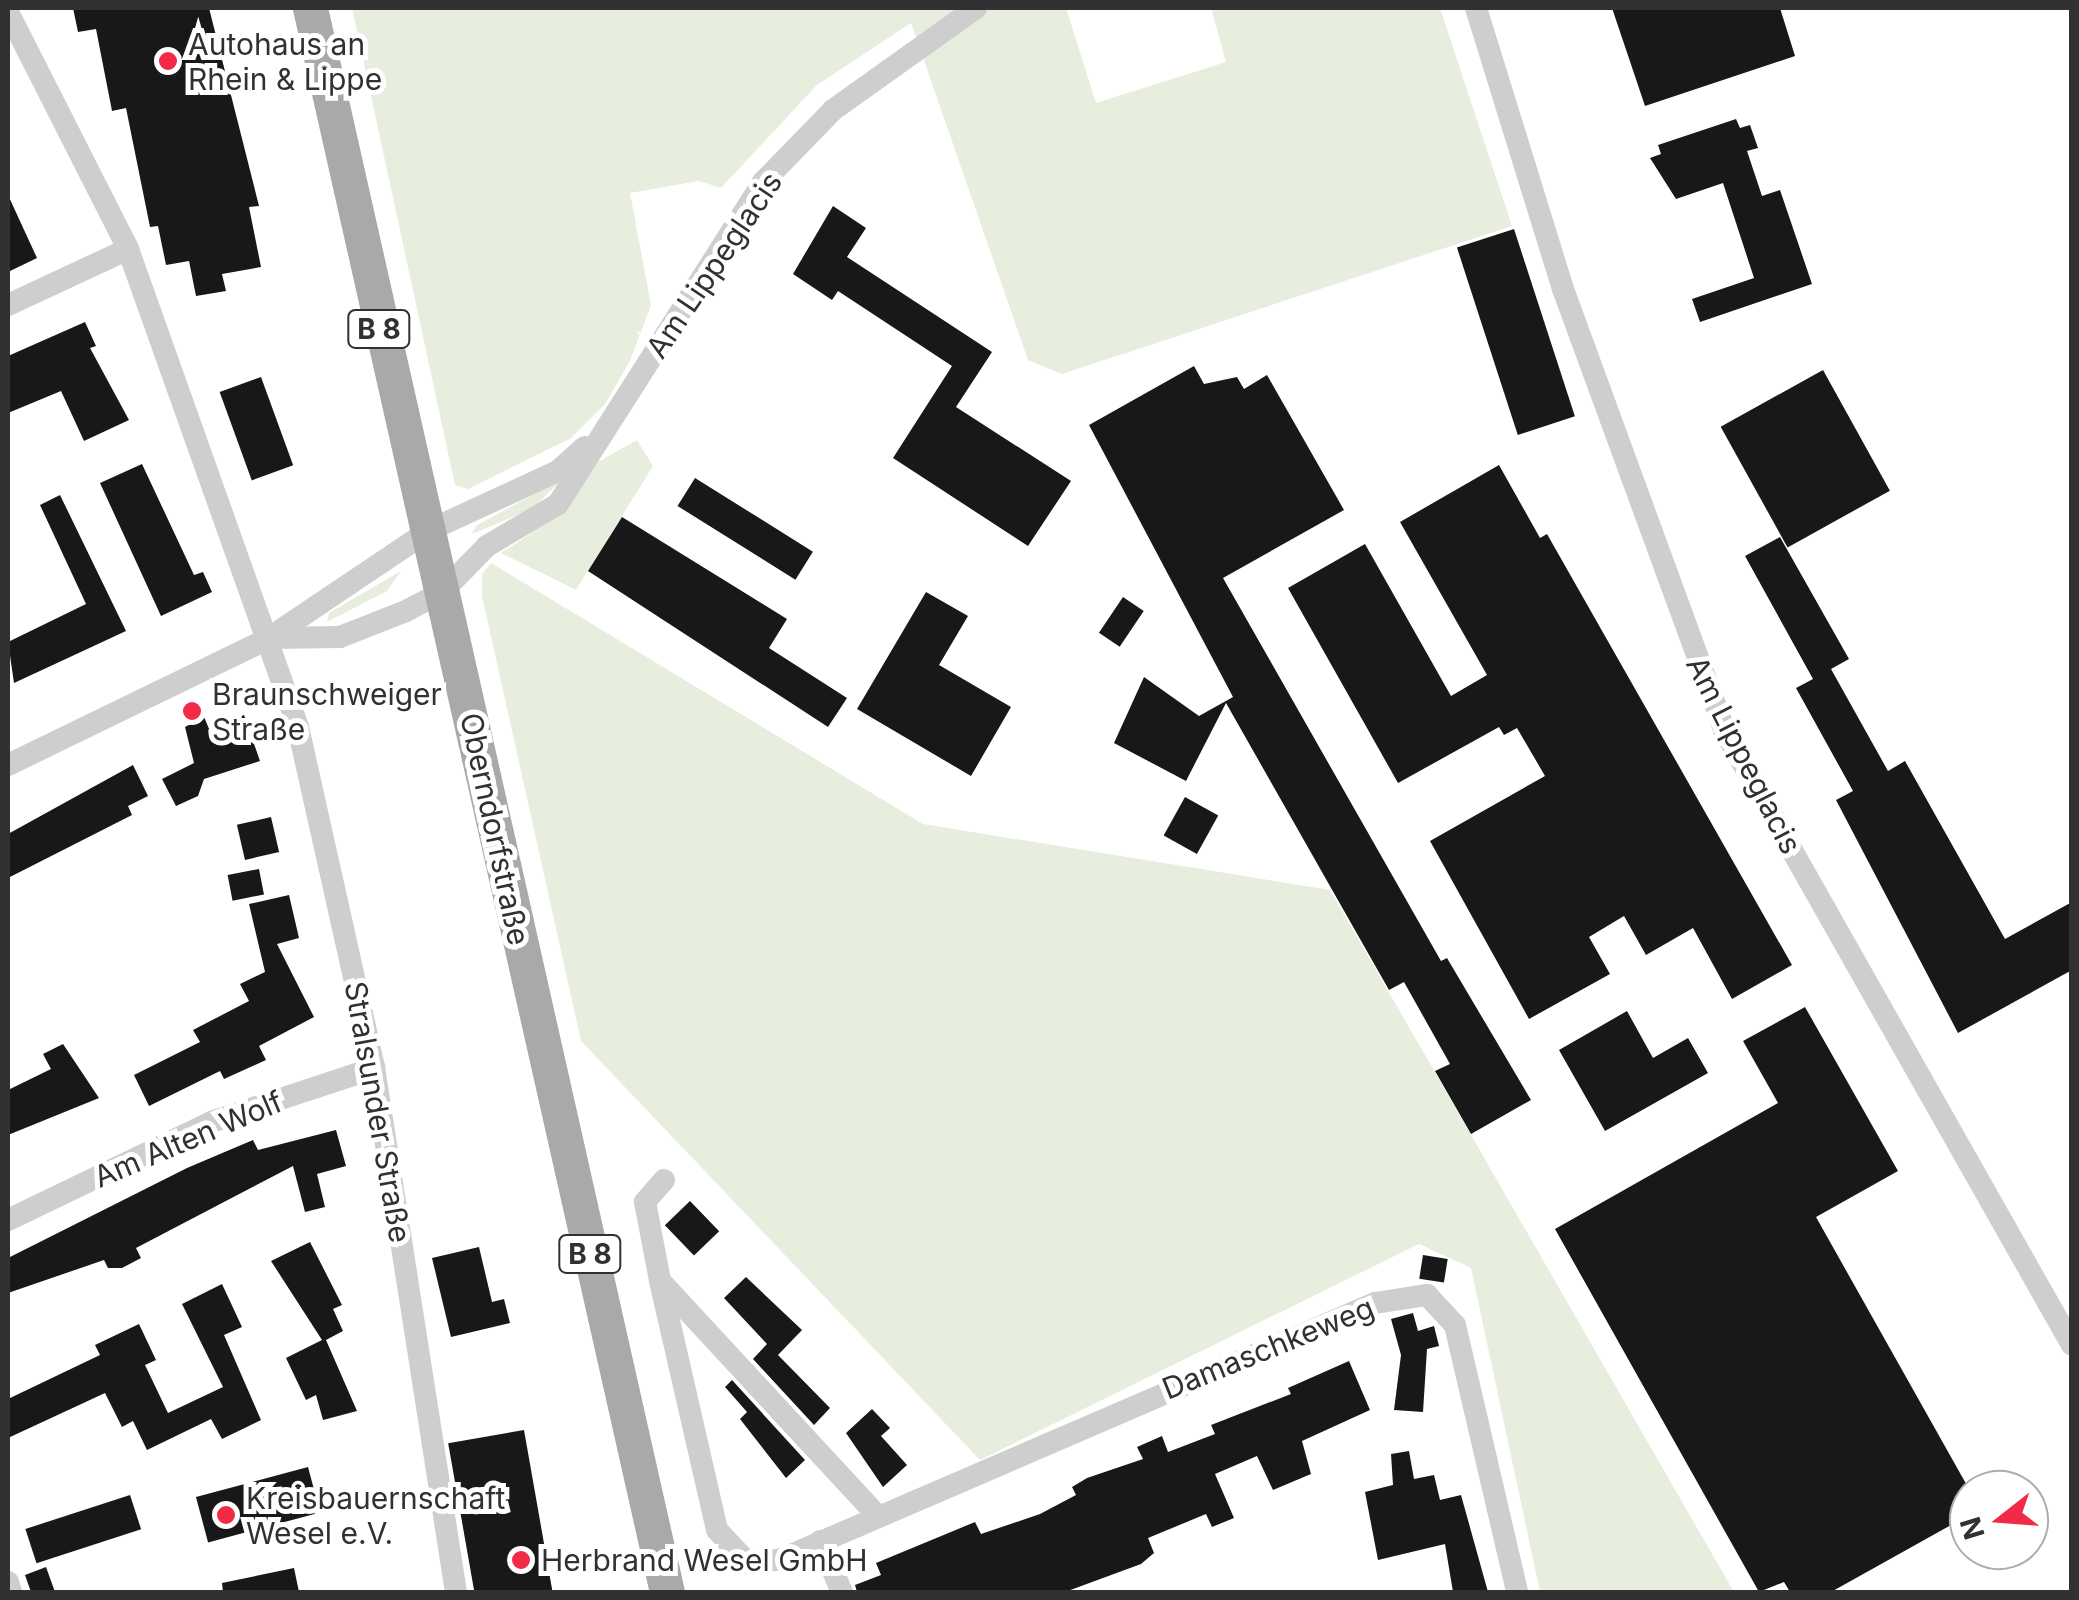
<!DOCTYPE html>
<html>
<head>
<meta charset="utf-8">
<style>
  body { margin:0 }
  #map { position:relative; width:2079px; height:1600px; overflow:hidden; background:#fff; font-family:Inter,sans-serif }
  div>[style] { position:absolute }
  .green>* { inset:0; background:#e8eede }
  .building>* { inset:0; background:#181818; transform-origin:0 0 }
  .street>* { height:22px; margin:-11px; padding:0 11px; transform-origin:11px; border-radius:11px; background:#cecece }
  .primary>* { height:35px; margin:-17.5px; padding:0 17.5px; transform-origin:17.5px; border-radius:17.5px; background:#a9a9a9 }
  .dots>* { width:28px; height:28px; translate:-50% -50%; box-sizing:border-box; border:5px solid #fff; border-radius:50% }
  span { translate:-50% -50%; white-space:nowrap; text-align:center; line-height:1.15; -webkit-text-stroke:10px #fff; paint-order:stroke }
  .shield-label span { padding:2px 8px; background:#fff; border:2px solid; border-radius:8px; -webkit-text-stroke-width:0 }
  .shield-label { font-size:28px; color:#313131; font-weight:700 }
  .poi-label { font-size:30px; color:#313131 }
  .left { translate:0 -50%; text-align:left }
  .street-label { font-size:30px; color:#313131 }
  .frame { position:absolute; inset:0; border:10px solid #313131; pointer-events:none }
  .north { position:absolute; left:1949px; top:1470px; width:100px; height:100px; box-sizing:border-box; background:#fff; border:2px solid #adadad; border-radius:50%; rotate:253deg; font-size:28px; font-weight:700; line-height:40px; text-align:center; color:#313131 }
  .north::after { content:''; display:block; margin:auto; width:35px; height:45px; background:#f02a47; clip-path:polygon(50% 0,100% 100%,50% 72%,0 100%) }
</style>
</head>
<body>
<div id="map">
  <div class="green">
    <div style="clip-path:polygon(352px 8px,1066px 8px,1096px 103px,1226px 62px,1211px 8px,1440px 8px,1512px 226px,1062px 374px,1028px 360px,911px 23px,817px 85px,721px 188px,699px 181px,630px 193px,651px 305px,630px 361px,605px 404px,571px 438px,468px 489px,455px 485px)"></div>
    <div style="clip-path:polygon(637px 440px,653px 466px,576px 590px,501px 553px,565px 511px,598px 462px)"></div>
    <div style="clip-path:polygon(564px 478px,532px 509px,472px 534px,477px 525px)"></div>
    <div style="clip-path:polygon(491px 563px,923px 824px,1330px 890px,1734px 1592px,1540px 1592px,1471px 1268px,1419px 1244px,980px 1460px,581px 1041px,482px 596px,482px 574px)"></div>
    <div style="clip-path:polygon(401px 571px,387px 591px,327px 622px,329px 613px)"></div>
  </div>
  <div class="building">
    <div style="clip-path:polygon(73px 8px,209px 8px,259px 206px,249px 207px,261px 267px,222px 274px,226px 291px,196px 296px,189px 261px,166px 265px,158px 226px,150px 227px,126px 108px,112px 111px,96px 29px,78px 32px)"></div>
    <div style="clip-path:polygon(1612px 8px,1780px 8px,1795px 56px,1645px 106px)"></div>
    <div style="clip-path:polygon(1736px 119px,1740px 128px,1750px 125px,1758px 148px,1747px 151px,1762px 196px,1780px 190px,1812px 284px,1700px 322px,1692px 299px,1754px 278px,1723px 183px,1676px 199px,1650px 158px,1661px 154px,1658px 145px)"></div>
    <div style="clip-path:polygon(8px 195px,37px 258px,8px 272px)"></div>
    <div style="clip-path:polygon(833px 206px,866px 228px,847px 257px,992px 352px,956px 407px,1071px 481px,1028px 546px,893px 458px,952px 366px,838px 291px,832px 300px,793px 274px)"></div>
    <div style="left:1514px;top:229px;width:197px;height:60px;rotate:72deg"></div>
    <div style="clip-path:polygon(85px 322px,96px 346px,90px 348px,129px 420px,84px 441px,61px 391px,8px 413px,8px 356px)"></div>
    <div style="clip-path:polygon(1194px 366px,1204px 384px,1237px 377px,1244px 389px,1267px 375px,1344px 510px,1223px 578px,1441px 961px,1447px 958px,1531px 1100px,1471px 1134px,1435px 1071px,1450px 1064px,1404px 982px,1389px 990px,1226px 703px,1186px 781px,1114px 743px,1144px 677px,1199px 716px,1233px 697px,1089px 425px)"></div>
    <div style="left:1823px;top:370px;width:138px;height:117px;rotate:61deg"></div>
    <div style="left:261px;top:377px;width:94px;height:44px;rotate:70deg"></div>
    <div style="clip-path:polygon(142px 464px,194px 575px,203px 572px,212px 592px,161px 616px,100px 483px)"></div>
    <div style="clip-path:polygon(1499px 465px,1540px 538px,1547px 534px,1792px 965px,1732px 999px,1693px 928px,1646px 955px,1624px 916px,1589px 937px,1610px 974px,1529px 1019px,1430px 841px,1545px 776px,1517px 728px,1504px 735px,1499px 727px,1398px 783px,1288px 588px,1365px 544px,1451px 696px,1487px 675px,1400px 522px)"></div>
    <div style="left:695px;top:478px;width:139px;height:33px;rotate:32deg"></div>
    <div style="clip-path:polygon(60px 495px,126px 631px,14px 683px,8px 642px,86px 604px,40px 505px)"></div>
    <div style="clip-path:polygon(622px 517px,787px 619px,769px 648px,847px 698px,828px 727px,588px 571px)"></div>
    <div style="clip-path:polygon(1780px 537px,1849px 659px,1831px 669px,1888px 771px,1905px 761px,2005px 939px,2072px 902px,2072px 970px,1958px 1033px,1836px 800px,1853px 791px,1796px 688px,1813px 679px,1745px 556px)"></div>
    <div style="clip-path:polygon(926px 592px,968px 616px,939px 665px,1011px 707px,971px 776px,857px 709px)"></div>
    <div style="left:1123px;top:597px;width:25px;height:43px;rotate:34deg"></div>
    <div style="clip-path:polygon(244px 715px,260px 761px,204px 779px,198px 796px,176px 806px,162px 779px,194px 763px,185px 727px,204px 717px,210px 731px)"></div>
    <div style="clip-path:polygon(133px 765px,148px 796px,128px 806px,132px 815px,8px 878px,8px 834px)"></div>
    <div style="left:1185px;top:797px;width:38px;height:44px;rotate:29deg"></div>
    <div style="left:271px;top:817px;width:36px;height:35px;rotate:77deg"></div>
    <div style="left:259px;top:869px;width:26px;height:32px;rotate:79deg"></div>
    <div style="clip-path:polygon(289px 895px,299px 938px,277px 944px,314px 1017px,259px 1046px,266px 1060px,224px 1079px,220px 1071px,149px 1106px,134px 1075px,200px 1042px,193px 1030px,249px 1001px,240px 984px,265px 972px,249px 904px)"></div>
    <div style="clip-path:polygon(1805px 1007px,1898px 1171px,1816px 1217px,1969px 1489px,1969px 1515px,1831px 1592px,1790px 1592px,1784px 1582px,1759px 1592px,1555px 1229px,1778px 1103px,1743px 1041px)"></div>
    <div style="clip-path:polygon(1627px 1011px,1653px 1058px,1688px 1038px,1708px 1073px,1605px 1131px,1559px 1050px)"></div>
    <div style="clip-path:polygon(63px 1044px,99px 1098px,8px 1135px,8px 1090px,51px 1069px,43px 1054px)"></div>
    <div style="clip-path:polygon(336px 1130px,346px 1166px,317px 1174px,325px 1207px,305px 1212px,293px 1166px,136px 1248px,141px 1258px,122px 1268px,108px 1268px,104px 1260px,8px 1293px,8px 1258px,187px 1168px,253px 1140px,258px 1150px)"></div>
    <div style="left:690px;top:1201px;width:42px;height:35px;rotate:46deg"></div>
    <div style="clip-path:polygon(310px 1242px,342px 1305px,333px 1309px,343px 1331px,326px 1340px,357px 1411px,323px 1420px,316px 1395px,306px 1400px,286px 1358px,322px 1340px,271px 1261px)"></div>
    <div style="clip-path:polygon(479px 1247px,492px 1302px,504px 1299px,510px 1323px,451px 1337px,432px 1258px)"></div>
    <div style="left:1423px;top:1255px;width:25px;height:24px;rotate:9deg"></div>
    <div style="clip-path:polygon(746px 1277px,802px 1330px,778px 1355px,830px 1408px,814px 1425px,753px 1359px,767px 1344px,724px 1298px)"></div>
    <div style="clip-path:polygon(222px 1284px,242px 1327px,224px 1335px,261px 1420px,222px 1439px,211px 1419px,147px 1450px,133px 1421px,122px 1427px,105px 1393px,8px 1438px,8px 1399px,100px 1355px,95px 1345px,139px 1324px,156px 1360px,145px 1365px,168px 1413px,223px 1387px,182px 1304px)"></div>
    <div style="clip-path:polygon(1413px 1313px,1418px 1331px,1434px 1326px,1439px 1346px,1427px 1349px,1423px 1412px,1394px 1410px,1401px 1355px,1391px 1319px)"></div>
    <div style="clip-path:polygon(1349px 1361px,1370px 1410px,1302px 1441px,1311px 1474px,1273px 1490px,1257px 1456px,1215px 1474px,1234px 1518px,1212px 1527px,1206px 1514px,1148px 1538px,1154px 1553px,1141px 1564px,1065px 1592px,857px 1592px,855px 1585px,881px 1575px,876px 1563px,975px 1522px,981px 1534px,1040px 1514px,1076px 1495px,1072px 1487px,1087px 1478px,1143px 1459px,1137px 1447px,1162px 1436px,1168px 1452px,1215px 1434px,1211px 1425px,1291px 1394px,1288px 1388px)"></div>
    <div style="clip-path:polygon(732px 1380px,805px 1460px,786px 1478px,740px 1419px,747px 1412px,725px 1387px)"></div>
    <div style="clip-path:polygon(872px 1409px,890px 1428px,881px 1436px,907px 1465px,883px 1487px,846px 1433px)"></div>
    <div style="left:524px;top:1430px;width:165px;height:77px;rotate:80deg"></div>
    <div style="clip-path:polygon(1409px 1451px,1414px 1479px,1434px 1475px,1440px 1500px,1461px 1495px,1488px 1592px,1453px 1592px,1445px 1544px,1378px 1560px,1365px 1492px,1393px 1485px,1391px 1454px)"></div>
    <div style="left:308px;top:1467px;width:47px;height:116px;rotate:75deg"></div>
    <div style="left:130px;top:1495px;width:36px;height:110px;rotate:72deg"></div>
    <div style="clip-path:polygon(46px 1567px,55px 1592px,31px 1592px,25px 1575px)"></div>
    <div style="clip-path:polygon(294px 1568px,299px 1592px,223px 1592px,222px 1583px)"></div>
  </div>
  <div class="street">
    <div style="left:1476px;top:8px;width:294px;rotate:72.8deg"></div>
    <div style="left:1563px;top:289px;width:472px;rotate:69.9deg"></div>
    <div style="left:1725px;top:732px;width:704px;rotate:60.49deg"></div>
    <div style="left:8px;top:12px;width:266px;rotate:63.1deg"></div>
    <div style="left:128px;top:249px;width:507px;rotate:70.42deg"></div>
    <div style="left:298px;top:727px;width:349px;rotate:77.4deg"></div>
    <div style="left:374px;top:1068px;width:530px;rotate:81.11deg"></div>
    <div style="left:8px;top:305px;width:132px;rotate:-25deg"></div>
    <div style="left:269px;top:638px;width:71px;rotate:-0.8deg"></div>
    <div style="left:340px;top:637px;width:71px;rotate:-21.5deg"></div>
    <div style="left:406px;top:611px;width:41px;rotate:-27.8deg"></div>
    <div style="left:442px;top:592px;width:64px;rotate:-45.6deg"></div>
    <div style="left:487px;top:546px;width:82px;rotate:-30.6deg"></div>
    <div style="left:558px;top:504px;width:382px;rotate:-57.5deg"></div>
    <div style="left:763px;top:182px;width:100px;rotate:-45.8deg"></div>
    <div style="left:833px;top:110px;width:176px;rotate:-35.5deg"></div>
    <div style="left:8px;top:765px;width:290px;rotate:-25.9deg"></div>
    <div style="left:269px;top:638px;width:192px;rotate:-33.9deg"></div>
    <div style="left:428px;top:531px;width:143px;rotate:-24.8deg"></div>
    <div style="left:558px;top:471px;width:36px;rotate:-42deg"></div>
    <div style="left:664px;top:1180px;width:29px;rotate:131deg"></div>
    <div style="left:645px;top:1202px;width:80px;rotate:79.2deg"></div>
    <div style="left:660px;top:1281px;width:255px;rotate:77.1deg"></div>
    <div style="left:717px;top:1530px;width:45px;rotate:46.8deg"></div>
    <div style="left:748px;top:1563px;width:31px;rotate:-6deg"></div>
    <div style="left:779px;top:1560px;width:649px;rotate:-23.33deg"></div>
    <div style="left:1375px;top:1303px;width:53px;rotate:-8.7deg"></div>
    <div style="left:1427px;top:1295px;width:41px;rotate:47deg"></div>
    <div style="left:1455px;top:1325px;width:274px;rotate:76.9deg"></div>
    <div style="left:8px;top:1220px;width:229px;rotate:-25.7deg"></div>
    <div style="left:214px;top:1121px;width:169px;rotate:-18.3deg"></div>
    <div style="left:662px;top:1283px;width:316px;rotate:47.2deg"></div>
    <div style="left:820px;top:1541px;width:56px;rotate:66.7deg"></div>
    <div style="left:8px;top:1582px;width:10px;rotate:73deg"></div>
  </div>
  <div class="primary">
    <div style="left:310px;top:8px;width:1624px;rotate:77.3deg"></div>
  </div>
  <div class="dots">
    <div style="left:168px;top:61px;background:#f02a47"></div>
    <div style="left:192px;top:711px;background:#f02a47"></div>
    <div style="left:226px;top:1515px;background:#f02a47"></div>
    <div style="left:521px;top:1560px;background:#f02a47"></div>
  </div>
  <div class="shield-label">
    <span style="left:379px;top:329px">B 8</span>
    <span style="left:590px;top:1254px">B 8</span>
  </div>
  <div class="poi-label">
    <span class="left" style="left:188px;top:61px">Autohaus an<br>Rhein &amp; Lippe</span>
    <span class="left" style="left:212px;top:711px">Braunschweiger<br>Straße</span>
    <span class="left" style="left:246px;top:1515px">Kreisbauernschaft<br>Wesel e.V.</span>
    <span class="left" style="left:541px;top:1560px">Herbrand Wesel GmbH</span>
  </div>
  <div class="street-label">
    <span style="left:714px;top:265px;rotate:-56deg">Am Lippeglacis</span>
    <span style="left:1744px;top:755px;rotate:63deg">Am Lippeglacis</span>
    <span style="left:495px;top:829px;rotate:78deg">Oberndorfstraße</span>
    <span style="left:378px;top:1112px;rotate:80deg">Stralsunder Straße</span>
    <span style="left:188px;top:1139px;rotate:-23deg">Am Alten Wolf</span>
    <span style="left:1268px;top:1348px;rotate:-22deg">Damaschkeweg</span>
  </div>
  <div class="frame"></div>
  <div class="north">N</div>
</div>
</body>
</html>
